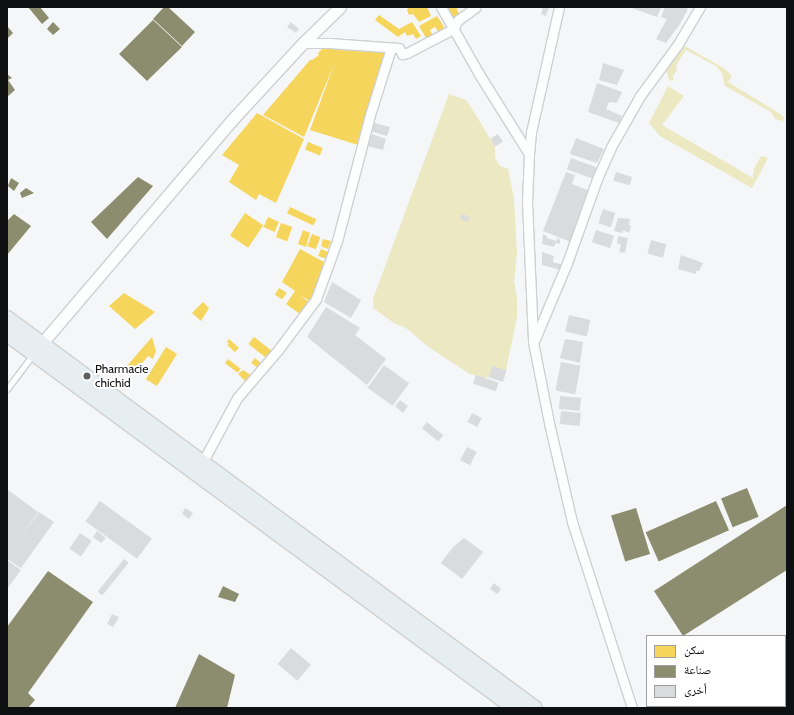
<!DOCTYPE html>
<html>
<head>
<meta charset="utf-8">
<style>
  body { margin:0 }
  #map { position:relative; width:794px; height:715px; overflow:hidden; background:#f4f6f8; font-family:Cabin,"Noto Naskh Arabic",sans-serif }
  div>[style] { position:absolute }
  .green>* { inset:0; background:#ebe8c2 }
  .homes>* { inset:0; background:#f6d55c; transform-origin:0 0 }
  .industry>* { inset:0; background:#8c8c6e; transform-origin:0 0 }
  .building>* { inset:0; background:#dadbdc; transform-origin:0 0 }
  .roads { filter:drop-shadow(1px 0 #ced0d2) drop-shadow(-1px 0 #ced0d2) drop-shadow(0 1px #ced0d2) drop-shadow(0 -1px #ced0d2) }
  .service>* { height:4.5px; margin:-2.25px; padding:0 2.25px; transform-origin:2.25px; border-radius:2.25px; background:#fdfefe }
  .minor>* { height:9px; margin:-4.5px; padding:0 4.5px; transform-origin:4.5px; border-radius:4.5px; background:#fdfefe }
  .tertiary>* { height:11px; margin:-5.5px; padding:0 5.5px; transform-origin:5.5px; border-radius:5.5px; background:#fdfefe }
  .trunk>* { height:14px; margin:-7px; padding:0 7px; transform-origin:7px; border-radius:7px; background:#e7eef2 }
  .dots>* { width:11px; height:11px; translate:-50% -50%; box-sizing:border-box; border:2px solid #fff; border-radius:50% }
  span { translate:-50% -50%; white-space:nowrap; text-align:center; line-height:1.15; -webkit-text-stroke:4px #fff; paint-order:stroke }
  .poi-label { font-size:12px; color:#0e0f10 }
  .left { translate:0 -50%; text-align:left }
  .frame { position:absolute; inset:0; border:8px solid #0e0f10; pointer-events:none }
  .legend { position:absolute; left:646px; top:635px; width:140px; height:72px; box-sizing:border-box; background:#fff; border:1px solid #9f9f9f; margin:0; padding:5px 7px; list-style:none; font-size:12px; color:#0e0f10 }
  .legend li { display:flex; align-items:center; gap:8px; height:20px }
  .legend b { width:20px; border:1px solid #9f9f9f }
</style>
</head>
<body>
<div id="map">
  <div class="green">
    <div style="clip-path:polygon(685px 46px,725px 69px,732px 76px,728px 82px,777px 112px,784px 117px,783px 121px,775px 119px,771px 112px,725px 86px,722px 73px,716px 66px,686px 50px,676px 65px,677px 70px,673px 76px,673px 81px,669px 80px,666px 70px)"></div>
    <div style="clip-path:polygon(668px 86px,684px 96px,662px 125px,753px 178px,754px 169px,761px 156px,768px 158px,752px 188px,660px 136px,649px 123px)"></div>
    <div style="clip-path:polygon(449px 94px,466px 100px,474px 112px,495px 147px,495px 158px,500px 166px,508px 169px,514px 199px,517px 253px,514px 281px,517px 298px,517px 317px,506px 370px,485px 378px,470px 374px,430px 348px,406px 328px,394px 323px,373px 308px,373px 299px)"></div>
  </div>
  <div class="homes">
    <div style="clip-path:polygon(409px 7px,427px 7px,431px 16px,419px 22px,413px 14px,409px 15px,407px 10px)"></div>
    <div style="clip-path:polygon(448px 7px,456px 7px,460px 16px,453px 19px)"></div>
    <div style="clip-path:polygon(379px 15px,399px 29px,412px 22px,421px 36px,416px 39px,413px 34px,407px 36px,405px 32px,398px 37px,375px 20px)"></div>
    <div style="clip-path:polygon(437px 16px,444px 27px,440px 34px,435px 27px,430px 30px,433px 35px,426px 38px,419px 26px)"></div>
    <div style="clip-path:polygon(325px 46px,340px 50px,387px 53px,358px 145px,310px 130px,335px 62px,304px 137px,263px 115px,310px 60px,312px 60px,319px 55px,318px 53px)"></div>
    <div style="clip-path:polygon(257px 113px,304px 139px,276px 203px,259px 194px,256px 200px,229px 182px,239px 165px,222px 155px)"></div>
    <div style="left:308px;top:142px;width:16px;height:8px;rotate:22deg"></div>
    <div style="left:290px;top:207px;width:29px;height:7px;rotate:25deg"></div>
    <div style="left:245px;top:213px;width:22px;height:27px;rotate:34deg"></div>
    <div style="left:268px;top:217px;width:12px;height:11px;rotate:24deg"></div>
    <div style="left:281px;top:223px;width:12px;height:15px;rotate:20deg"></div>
    <div style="clip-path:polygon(303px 230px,310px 233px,306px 247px,298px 244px)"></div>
    <div style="left:312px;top:234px;width:9px;height:13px;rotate:21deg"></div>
    <div style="clip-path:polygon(323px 239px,331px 241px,328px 249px,321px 246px)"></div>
    <div style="clip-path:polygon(300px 249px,324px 262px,316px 295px,310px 301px,299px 295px,309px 302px,300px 314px,286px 304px,295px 291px,282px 282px)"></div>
    <div style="clip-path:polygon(321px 249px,331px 253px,327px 259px,318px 256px)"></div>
    <div style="left:279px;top:288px;width:9px;height:8px;rotate:32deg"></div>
    <div style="clip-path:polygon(124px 293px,155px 312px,135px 329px,109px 306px)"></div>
    <div style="clip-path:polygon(203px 302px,209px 308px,201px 321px,192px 313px)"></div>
    <div style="clip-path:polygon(152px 337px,156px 351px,153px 359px,148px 356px,134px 373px,126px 367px)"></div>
    <div style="left:254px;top:337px;width:24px;height:9px;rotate:38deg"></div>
    <div style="clip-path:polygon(229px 339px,239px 348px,235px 352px,227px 345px,229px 344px,227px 342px)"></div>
    <div style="left:166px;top:347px;width:13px;height:38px;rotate:32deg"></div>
    <div style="clip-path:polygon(255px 358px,262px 364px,258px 368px,251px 363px)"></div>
    <div style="left:228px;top:359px;width:16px;height:5px;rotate:38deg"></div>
    <div style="clip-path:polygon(243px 370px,251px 375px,245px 381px,238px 374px)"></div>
  </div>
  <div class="industry">
    <div style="clip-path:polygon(28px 7px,40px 7px,49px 18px,42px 24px)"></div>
    <div style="clip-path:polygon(164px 7px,168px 7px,195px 32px,182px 46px,153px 19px)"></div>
    <div style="clip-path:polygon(153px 20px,182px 47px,147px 81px,119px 54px,130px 43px,146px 59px,130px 43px)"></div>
    <div style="clip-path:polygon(53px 22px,60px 29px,53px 35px,47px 29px)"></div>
    <div style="clip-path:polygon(7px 26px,13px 33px,7px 39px)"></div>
    <div style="clip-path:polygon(7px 74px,12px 78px,8px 80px,15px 90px,7px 97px)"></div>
    <div style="clip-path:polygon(138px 177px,153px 186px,107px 239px,91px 222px)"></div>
    <div style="clip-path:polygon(11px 178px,19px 183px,14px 191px,8px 186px)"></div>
    <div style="clip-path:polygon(26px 188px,34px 193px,22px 198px,20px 193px)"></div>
    <div style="clip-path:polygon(14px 214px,31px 226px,7px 255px,7px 221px)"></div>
    <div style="left:747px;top:488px;width:31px;height:28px;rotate:68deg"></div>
    <div style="left:716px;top:501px;width:32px;height:77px;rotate:66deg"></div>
    <div style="clip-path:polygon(787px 505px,787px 570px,683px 636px,654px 591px)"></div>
    <div style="left:636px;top:508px;width:48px;height:26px;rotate:73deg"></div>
    <div style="clip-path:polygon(48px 571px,93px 602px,28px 693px,35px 700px,28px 708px,7px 708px,7px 627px)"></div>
    <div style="clip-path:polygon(223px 586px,239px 594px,235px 602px,218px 597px)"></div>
    <div style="clip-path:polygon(199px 654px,235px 675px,227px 708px,175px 708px)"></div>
  </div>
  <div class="building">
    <div style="clip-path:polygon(543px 7px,549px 7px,546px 16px,541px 14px)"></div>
    <div style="clip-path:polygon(629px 7px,659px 7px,661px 8px,657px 17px)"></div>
    <div style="clip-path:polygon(665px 7px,682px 7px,688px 9px,680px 24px,666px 43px,656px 39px,667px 19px,661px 17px)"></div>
    <div style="clip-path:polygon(291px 22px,299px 29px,296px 33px,287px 27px)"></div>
    <div style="clip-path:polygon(603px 63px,624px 70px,617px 85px,599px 80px)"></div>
    <div style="clip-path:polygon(597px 83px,622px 92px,617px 103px,609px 102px,606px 109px,622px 116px,619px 123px,588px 112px)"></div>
    <div style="clip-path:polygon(374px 123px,390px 127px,387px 136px,370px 131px)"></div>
    <div style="clip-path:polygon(372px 134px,386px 139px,383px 150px,367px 146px)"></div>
    <div style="left:498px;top:134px;width:9px;height:9px;rotate:58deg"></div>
    <div style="clip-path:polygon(576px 138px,604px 149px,597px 163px,570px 154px)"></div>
    <div style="left:571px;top:158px;width:29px;height:12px;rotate:20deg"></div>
    <div style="clip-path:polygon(566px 172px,575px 175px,572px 184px,590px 191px,571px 242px,543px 231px)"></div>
    <div style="left:616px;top:172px;width:17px;height:9px;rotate:17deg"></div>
    <div style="left:603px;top:209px;width:13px;height:15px;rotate:18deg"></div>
    <div style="clip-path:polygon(462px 214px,470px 217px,467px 222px,460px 219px)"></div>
    <div style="clip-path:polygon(618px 218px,630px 219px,629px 225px,631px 226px,629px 233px,623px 230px,622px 233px,614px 231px)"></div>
    <div style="left:596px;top:230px;width:19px;height:13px;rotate:18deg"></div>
    <div style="clip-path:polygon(543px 234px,547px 236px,547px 238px,556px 241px,558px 238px,560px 240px,560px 244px,556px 243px,554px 247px,542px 244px)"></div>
    <div style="clip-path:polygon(618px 236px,628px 238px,625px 253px,619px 252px,621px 245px,617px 243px)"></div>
    <div style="left:651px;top:240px;width:16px;height:14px;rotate:15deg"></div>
    <div style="clip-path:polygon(542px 252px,554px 256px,553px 262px,563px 265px,561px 270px,542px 265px)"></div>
    <div style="clip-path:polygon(681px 255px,703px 263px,699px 271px,696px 271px,696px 274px,678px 269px)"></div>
    <div style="clip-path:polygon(332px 282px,361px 300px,351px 318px,324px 302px)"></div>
    <div style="clip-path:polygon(326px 307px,360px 328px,355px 335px,386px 359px,367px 385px,307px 337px)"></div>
    <div style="left:569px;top:315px;width:22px;height:17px;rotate:13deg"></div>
    <div style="clip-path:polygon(565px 339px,583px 342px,580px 363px,560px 358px)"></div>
    <div style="left:561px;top:362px;width:20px;height:29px;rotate:11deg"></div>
    <div style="left:384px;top:365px;width:31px;height:28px;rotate:36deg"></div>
    <div style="left:492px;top:366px;width:15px;height:12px;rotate:16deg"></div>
    <div style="left:476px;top:375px;width:24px;height:9px;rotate:19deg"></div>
    <div style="left:560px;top:396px;width:21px;height:13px;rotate:5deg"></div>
    <div style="clip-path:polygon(400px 400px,408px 406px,403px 413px,395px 406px)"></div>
    <div style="left:561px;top:411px;width:20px;height:13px;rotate:6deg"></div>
    <div style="left:472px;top:413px;width:11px;height:10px;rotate:27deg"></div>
    <div style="left:427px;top:422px;width:21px;height:8px;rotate:39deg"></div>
    <div style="left:467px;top:447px;width:11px;height:15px;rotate:27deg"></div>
    <div style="clip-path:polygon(8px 490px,38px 512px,20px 538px,39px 512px,54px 522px,21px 568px,7px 559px)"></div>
    <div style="left:100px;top:501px;width:64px;height:25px;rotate:36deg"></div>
    <div style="clip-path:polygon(185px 508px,193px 513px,189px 519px,182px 514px)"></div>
    <div style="clip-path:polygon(97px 531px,106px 538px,101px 543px,93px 537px)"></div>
    <div style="left:80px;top:533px;width:14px;height:19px;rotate:34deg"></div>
    <div style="clip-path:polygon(464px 538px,483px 552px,462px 579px,441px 563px,453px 547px)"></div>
    <div style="left:124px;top:559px;width:6px;height:42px;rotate:39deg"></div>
    <div style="clip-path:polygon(7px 560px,21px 570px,7px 589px)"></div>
    <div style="clip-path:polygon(494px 583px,501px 589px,497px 594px,490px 589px)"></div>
    <div style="clip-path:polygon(112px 614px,119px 617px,113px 627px,107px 624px)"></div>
    <div style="left:291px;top:648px;width:26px;height:21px;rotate:40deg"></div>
  </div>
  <div class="roads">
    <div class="service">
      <div style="left:7px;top:389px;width:41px;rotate:-52.9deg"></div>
      <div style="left:785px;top:703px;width:2px"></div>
      <div style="left:771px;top:708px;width:6px;rotate:-18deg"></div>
    </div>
    <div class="minor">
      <div style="left:441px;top:7px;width:77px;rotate:60.4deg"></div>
      <div style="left:479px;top:74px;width:94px;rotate:58deg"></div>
      <div style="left:559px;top:7px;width:128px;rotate:102.6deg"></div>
      <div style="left:531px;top:132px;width:22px;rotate:95deg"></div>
      <div style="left:529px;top:154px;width:48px;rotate:92.4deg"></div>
      <div style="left:527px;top:202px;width:140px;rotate:87.5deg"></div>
      <div style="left:533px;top:342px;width:83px;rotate:78.8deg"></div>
      <div style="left:549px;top:423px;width:102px;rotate:76.9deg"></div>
      <div style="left:572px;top:522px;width:195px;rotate:72.1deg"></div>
      <div style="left:303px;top:43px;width:27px"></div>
      <div style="left:330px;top:43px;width:69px;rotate:4.1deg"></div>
      <div style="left:399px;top:48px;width:7px;rotate:63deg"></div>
      <div style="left:402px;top:54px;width:5px;rotate:-11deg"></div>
      <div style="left:407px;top:53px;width:52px;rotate:-27.6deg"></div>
      <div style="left:453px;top:29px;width:10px;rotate:-61deg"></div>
      <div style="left:458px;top:20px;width:22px;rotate:-36deg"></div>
      <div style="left:535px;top:339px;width:82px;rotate:-67.2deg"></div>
      <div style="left:567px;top:263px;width:89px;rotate:-70.3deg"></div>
      <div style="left:597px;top:179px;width:35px;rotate:-66deg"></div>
      <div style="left:611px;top:147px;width:59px;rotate:-60.4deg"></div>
      <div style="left:640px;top:96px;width:64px;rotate:-53.8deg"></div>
      <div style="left:678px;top:44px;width:43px;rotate:-59.3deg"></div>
      <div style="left:202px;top:463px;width:74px;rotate:-61.7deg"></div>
      <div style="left:237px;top:398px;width:63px;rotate:-49.5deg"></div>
      <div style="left:278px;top:350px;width:64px;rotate:-53.3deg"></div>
      <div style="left:316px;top:299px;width:62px;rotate:-70.1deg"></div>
      <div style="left:337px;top:241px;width:130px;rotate:-75.3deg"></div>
      <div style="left:370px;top:115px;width:70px;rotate:-72.6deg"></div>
    </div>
    <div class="tertiary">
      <div style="left:37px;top:349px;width:299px;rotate:-49.6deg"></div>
      <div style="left:231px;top:121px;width:106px;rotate:-47.3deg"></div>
      <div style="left:303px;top:43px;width:52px;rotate:-44.2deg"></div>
    </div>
    <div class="trunk">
      <div style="left:7px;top:318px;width:656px;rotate:36.45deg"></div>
      <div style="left:7px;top:334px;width:630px;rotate:36.42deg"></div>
    </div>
  </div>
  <div class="dots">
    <div style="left:87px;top:376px;background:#5e6061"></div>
  </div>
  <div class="poi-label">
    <span class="left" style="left:95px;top:376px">Pharmacie<br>chichid</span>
  </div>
  <div class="frame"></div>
  <ul class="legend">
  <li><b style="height:11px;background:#f6d55c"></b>سكن</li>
  <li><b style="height:11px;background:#8c8c6e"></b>صناعة</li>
  <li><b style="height:11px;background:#dadbdc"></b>أخرى</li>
  </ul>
</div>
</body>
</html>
